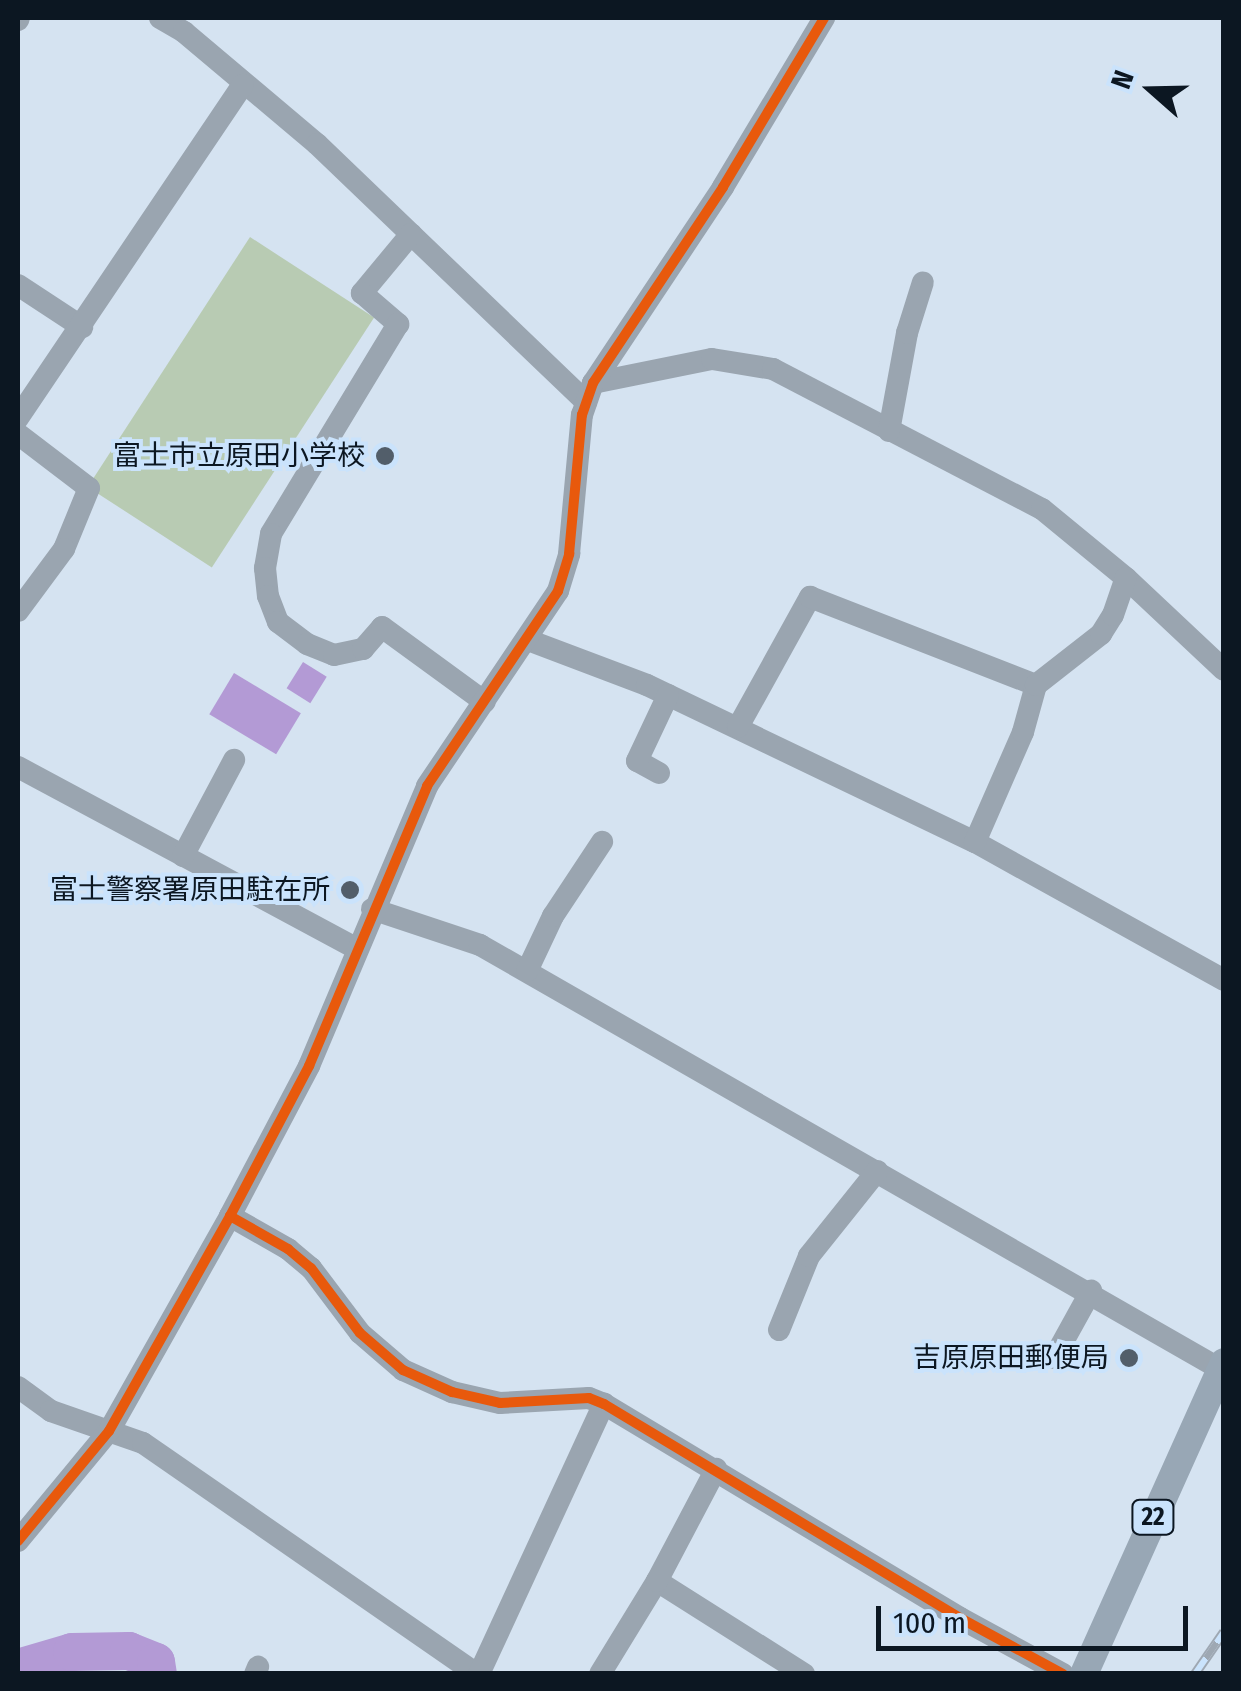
<!DOCTYPE html>
<html>
<head>
<meta charset="utf-8">
<style>
  body { margin:0 }
  #map { position:relative; width:1241px; height:1691px; overflow:hidden; background:#d5e3f1; font-family:"Fira Sans Condensed","Noto Sans JP",sans-serif }
  div>[style] { position:absolute }
  .green>* { inset:0; background:#b8cbb3; transform-origin:0 0 }
  .water>* { inset:0; background:#b39ad5; transform-origin:0 0 }
  .river>* { height:38px; margin:-19px; padding:0 19px; transform-origin:19px; border-radius:19px; background:#b39ad5 }
  .minor>* { height:22px; margin:-11px; padding:0 11px; transform-origin:11px; border-radius:11px; background:#9aa5b0 }
  .major>* { height:28px; margin:-14px; padding:0 14px; transform-origin:14px; border-radius:14px; background:#98a7b5 }
  .rail>* { height:10px; margin-top:-5px; transform-origin:0; background:repeating-linear-gradient(90deg,#cae3fc 0 19px,#9ea8b3 0 38px); box-sizing:border-box; border-block:2px solid #9ea8b3 }
  .cycleway>* { height:10px; margin:-5px; padding:0 5px; transform-origin:5px; border-radius:5px; background:#e8590c }
  .dots>* { width:28px; height:28px; translate:-50% -50%; box-sizing:border-box; border:5px solid #cae3fc; border-radius:50% }
  span { translate:-50% -50%; white-space:nowrap; text-align:center; line-height:1.15; -webkit-text-stroke:8px #cae3fc; paint-order:stroke }
  .shield-label span { padding:2px 8px; background:#cae3fc; border:2px solid; border-radius:8px; -webkit-text-stroke-width:0 }
  .shield-label { font-size:25px; color:#0c1722; font-weight:700 }
  .poi-label { font-size:28px; color:#0c1722 }
  .right { translate:-100% -50%; text-align:right }
  .frame { position:absolute; inset:0; border:20px solid #0c1722; pointer-events:none }
  .north { position:absolute; left:1101px; top:40px; width:100px; height:100px; -webkit-text-stroke:8px #cae3fc; paint-order:stroke; rotate:290deg; font-size:28px; font-weight:700; line-height:40px; text-align:center; color:#0c1722 }
  .north::after { content:''; display:block; margin:auto; width:35px; height:45px; background:#0c1722; clip-path:polygon(50% 0,100% 100%,50% 72%,0 100%) }
  .scale { position:absolute; left:876px; top:1606px; width:312px; height:45px; box-sizing:border-box; border:5px solid #0c1722; border-top:0; padding-left:12px; font-size:30px; line-height:35px; white-space:nowrap; color:#0c1722; -webkit-text-stroke:8px #cae3fc; paint-order:stroke }
</style>
</head>
<body>
<div id="map">
  <div class="green">
    <div style="left:250px;top:237px;width:148px;height:298px;rotate:33deg"></div>
  </div>
  <div class="water">
    <div style="left:303px;top:662px;width:28px;height:31px;rotate:32deg"></div>
    <div style="left:234px;top:673px;width:78px;height:48px;rotate:31deg"></div>
  </div>
  <div class="river">
    <div style="left:18px;top:1668px;width:56px;rotate:-16.5deg"></div>
    <div style="left:72px;top:1652px;width:57px;rotate:-1deg"></div>
    <div style="left:129px;top:1651px;width:29px;rotate:22deg"></div>
    <div style="left:156px;top:1662px;width:12px;rotate:81deg"></div>
  </div>
  <div class="minor">
    <div style="left:160px;top:18px;width:28px;rotate:30deg"></div>
    <div style="left:184px;top:32px;width:174px;rotate:40.1deg"></div>
    <div style="left:317px;top:144px;width:373px;rotate:43.8deg"></div>
    <div style="left:18px;top:20px;width:2px;rotate:-63deg"></div>
    <div style="left:411px;top:234px;width:77px;rotate:129.7deg"></div>
    <div style="left:362px;top:293px;width:48px;rotate:40.7deg"></div>
    <div style="left:398px;top:324px;width:245px;rotate:121.2deg"></div>
    <div style="left:271px;top:534px;width:35px;rotate:100deg"></div>
    <div style="left:265px;top:568px;width:28px;rotate:84deg"></div>
    <div style="left:268px;top:596px;width:28px;rotate:69deg"></div>
    <div style="left:278px;top:622px;width:36px;rotate:37deg"></div>
    <div style="left:307px;top:644px;width:29px;rotate:22deg"></div>
    <div style="left:334px;top:655px;width:30px;rotate:-12deg"></div>
    <div style="left:363px;top:649px;width:29px;rotate:-49deg"></div>
    <div style="left:382px;top:627px;width:127px;rotate:36.1deg"></div>
    <div style="left:18px;top:285px;width:77px;rotate:33.3deg"></div>
    <div style="left:593px;top:383px;width:121px;rotate:-11.4deg"></div>
    <div style="left:712px;top:359px;width:62px;rotate:9.3deg"></div>
    <div style="left:773px;top:369px;width:303px;rotate:27.5deg"></div>
    <div style="left:1042px;top:509px;width:109px;rotate:39.4deg"></div>
    <div style="left:1126px;top:578px;width:134px;rotate:43.2deg"></div>
    <div style="left:18px;top:418px;width:402px;rotate:-56deg"></div>
    <div style="left:889px;top:431px;width:100px;rotate:-79.6deg"></div>
    <div style="left:907px;top:333px;width:53px;rotate:-72.6deg"></div>
    <div style="left:18px;top:434px;width:89px;rotate:37.3deg"></div>
    <div style="left:89px;top:488px;width:66px;rotate:112.3deg"></div>
    <div style="left:64px;top:549px;width:77px;rotate:126.6deg"></div>
    <div style="left:528px;top:640px;width:127px;rotate:20.7deg"></div>
    <div style="left:647px;top:685px;width:364px;rotate:25.6deg"></div>
    <div style="left:975px;top:842px;width:285px;rotate:29deg"></div>
    <div style="left:738px;top:727px;width:149px;rotate:-61deg"></div>
    <div style="left:810px;top:597px;width:243px;rotate:21.3deg"></div>
    <div style="left:18px;top:767px;width:385px;rotate:28.2deg"></div>
    <div style="left:659px;top:773px;width:25px;rotate:-151deg"></div>
    <div style="left:637px;top:761px;width:73px;rotate:-64.8deg"></div>
    <div style="left:975px;top:842px;width:120px;rotate:-66.4deg"></div>
    <div style="left:1023px;top:732px;width:49px;rotate:-74.5deg"></div>
    <div style="left:1036px;top:685px;width:83px;rotate:-38.1deg"></div>
    <div style="left:1101px;top:634px;width:22px;rotate:-58deg"></div>
    <div style="left:1113px;top:615px;width:39px;rotate:-71deg"></div>
    <div style="left:183px;top:856px;width:109px;rotate:-62deg"></div>
    <div style="left:372px;top:909px;width:114px;rotate:18.4deg"></div>
    <div style="left:480px;top:945px;width:853px;rotate:29.81deg"></div>
    <div style="left:527px;top:971px;width:61px;rotate:-64.7deg"></div>
    <div style="left:553px;top:916px;width:89px;rotate:-56.5deg"></div>
    <div style="left:230px;top:1216px;width:67px;rotate:29.6deg"></div>
    <div style="left:288px;top:1249px;width:30px;rotate:40deg"></div>
    <div style="left:311px;top:1268px;width:81px;rotate:53deg"></div>
    <div style="left:360px;top:1333px;width:57px;rotate:40.7deg"></div>
    <div style="left:403px;top:1370px;width:54px;rotate:24.2deg"></div>
    <div style="left:452px;top:1392px;width:49px;rotate:12.9deg"></div>
    <div style="left:500px;top:1403px;width:89px;rotate:-3.2deg"></div>
    <div style="left:589px;top:1398px;width:16px;rotate:22deg"></div>
    <div style="left:604px;top:1404px;width:415px;rotate:31deg"></div>
    <div style="left:960px;top:1618px;width:117px;rotate:28.5deg"></div>
    <div style="left:779px;top:1330px;width:80px;rotate:-67.9deg"></div>
    <div style="left:809px;top:1256px;width:109px;rotate:-51.3deg"></div>
    <div style="left:1054px;top:1358px;width:77px;rotate:-61.1deg"></div>
    <div style="left:18px;top:1387px;width:41px;rotate:36deg"></div>
    <div style="left:51px;top:1411px;width:97px;rotate:19.2deg"></div>
    <div style="left:143px;top:1443px;width:406px;rotate:34.7deg"></div>
    <div style="left:18px;top:1541px;width:143px;rotate:-50.4deg"></div>
    <div style="left:109px;top:1431px;width:247px;rotate:-60.6deg"></div>
    <div style="left:230px;top:1216px;width:170px;rotate:-62.2deg"></div>
    <div style="left:309px;top:1066px;width:304px;rotate:-67.1deg"></div>
    <div style="left:427px;top:786px;width:235px;rotate:-56.1deg"></div>
    <div style="left:558px;top:591px;width:39px;rotate:-73deg"></div>
    <div style="left:569px;top:554px;width:140px;rotate:-84.7deg"></div>
    <div style="left:582px;top:415px;width:34px;rotate:-71deg"></div>
    <div style="left:593px;top:383px;width:235px;rotate:-56.4deg"></div>
    <div style="left:723px;top:187px;width:197px;rotate:-59.1deg"></div>
    <div style="left:657px;top:1581px;width:174px;rotate:32.3deg"></div>
    <div style="left:255px;top:1674px;width:8px;rotate:-67deg"></div>
    <div style="left:479px;top:1674px;width:298px;rotate:-65.2deg"></div>
    <div style="left:600px;top:1674px;width:109px;rotate:-58.5deg"></div>
    <div style="left:657px;top:1581px;width:127px;rotate:-62.2deg"></div>
  </div>
  <div class="major">
    <div style="left:1084px;top:1674px;width:342px;rotate:-65.8deg"></div>
  </div>
  <div class="rail">
    <div style="left:1195px;top:1674px;width:51px;rotate:-55.4deg"></div>
  </div>
  <div class="cycleway">
    <div style="left:230px;top:1216px;width:67px;rotate:29.6deg"></div>
    <div style="left:288px;top:1249px;width:30px;rotate:40deg"></div>
    <div style="left:311px;top:1268px;width:81px;rotate:53deg"></div>
    <div style="left:360px;top:1333px;width:57px;rotate:40.7deg"></div>
    <div style="left:403px;top:1370px;width:54px;rotate:24.2deg"></div>
    <div style="left:452px;top:1392px;width:49px;rotate:12.9deg"></div>
    <div style="left:500px;top:1403px;width:89px;rotate:-3.2deg"></div>
    <div style="left:589px;top:1398px;width:16px;rotate:22deg"></div>
    <div style="left:604px;top:1404px;width:415px;rotate:31deg"></div>
    <div style="left:960px;top:1618px;width:117px;rotate:28.5deg"></div>
    <div style="left:18px;top:1541px;width:143px;rotate:-50.4deg"></div>
    <div style="left:109px;top:1431px;width:247px;rotate:-60.6deg"></div>
    <div style="left:230px;top:1216px;width:170px;rotate:-62.2deg"></div>
    <div style="left:309px;top:1066px;width:304px;rotate:-67.1deg"></div>
    <div style="left:427px;top:786px;width:235px;rotate:-56.1deg"></div>
    <div style="left:558px;top:591px;width:39px;rotate:-73deg"></div>
    <div style="left:569px;top:554px;width:140px;rotate:-84.7deg"></div>
    <div style="left:582px;top:415px;width:34px;rotate:-71deg"></div>
    <div style="left:593px;top:383px;width:235px;rotate:-56.4deg"></div>
    <div style="left:723px;top:187px;width:197px;rotate:-59.1deg"></div>
  </div>
  <div class="dots">
    <div style="left:385px;top:456px;background:#525e6a"></div>
    <div style="left:350px;top:890px;background:#525e6a"></div>
    <div style="left:1129px;top:1358px;background:#525e6a"></div>
  </div>
  <div class="shield-label">
    <span style="left:1153px;top:1517px">22</span>
  </div>
  <div class="poi-label">
    <span class="right" style="left:365px;top:456px">富士市立原田小学校</span>
    <span class="right" style="left:330px;top:890px">富士警察署原田駐在所</span>
    <span class="right" style="left:1109px;top:1358px">吉原原田郵便局</span>
  </div>
  <div class="frame"></div>
  <div class="north">N</div>
  <div class="scale">100 m</div>
</div>
</body>
</html>
